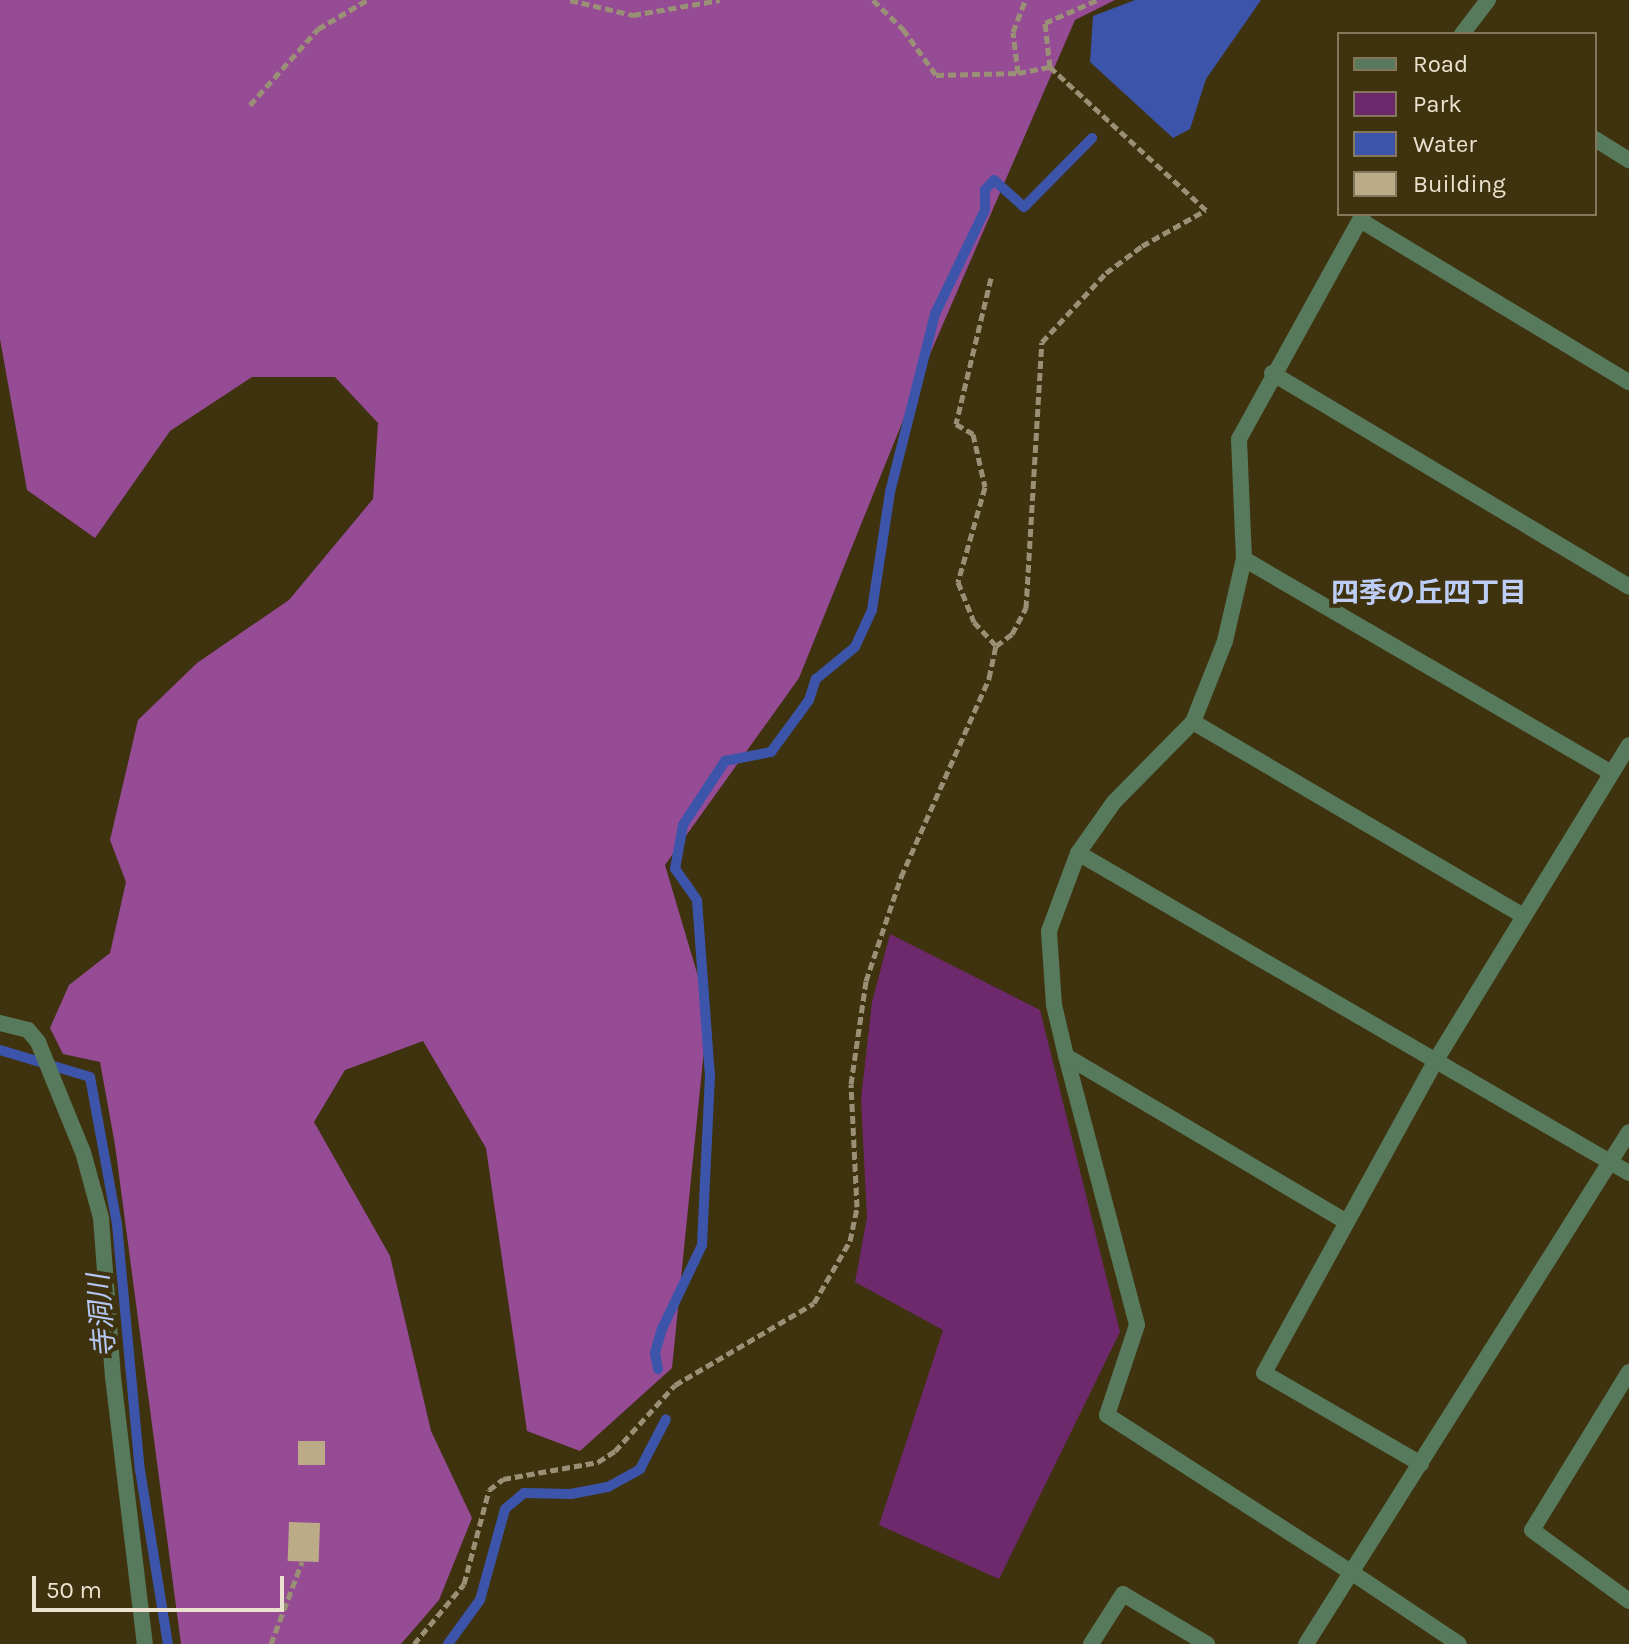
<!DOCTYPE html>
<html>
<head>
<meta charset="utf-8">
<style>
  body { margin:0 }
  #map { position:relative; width:1629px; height:1644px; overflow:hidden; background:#3f320f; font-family:Karla,"Noto Sans JP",sans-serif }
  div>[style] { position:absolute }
  .green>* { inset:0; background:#6e296d }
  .forest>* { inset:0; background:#964b95 }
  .water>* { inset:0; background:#3c55aa }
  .stream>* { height:10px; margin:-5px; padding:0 5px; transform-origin:5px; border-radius:5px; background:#3c55aa }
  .building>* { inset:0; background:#bbac87; transform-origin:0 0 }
  .path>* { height:5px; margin-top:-2.5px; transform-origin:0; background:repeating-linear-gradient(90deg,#9a9076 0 8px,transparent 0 12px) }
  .service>* { height:16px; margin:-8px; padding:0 8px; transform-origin:8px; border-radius:8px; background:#567a5b }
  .minor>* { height:16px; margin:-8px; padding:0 8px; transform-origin:8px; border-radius:8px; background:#567a5b }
  .tertiary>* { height:16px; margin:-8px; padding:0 8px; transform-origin:8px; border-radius:8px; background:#567a5b }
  span { translate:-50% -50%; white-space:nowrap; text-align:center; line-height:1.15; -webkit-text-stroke:8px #3f320f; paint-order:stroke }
  .neighbourhood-label { font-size:28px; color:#bdcdf6; font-weight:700 }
  .water-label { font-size:28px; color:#b5c7f4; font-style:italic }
  .legend { position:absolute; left:1337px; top:32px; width:260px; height:184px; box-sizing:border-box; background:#3f320f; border:2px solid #83785c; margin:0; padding:10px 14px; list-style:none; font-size:24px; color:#eae2cf }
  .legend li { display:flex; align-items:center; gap:16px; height:40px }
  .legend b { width:40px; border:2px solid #83785c }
  .scale { position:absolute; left:32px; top:1576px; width:252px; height:36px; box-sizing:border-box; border:4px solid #eae2cf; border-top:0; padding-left:10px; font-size:24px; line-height:28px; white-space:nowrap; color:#eae2cf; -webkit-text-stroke:6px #3f320f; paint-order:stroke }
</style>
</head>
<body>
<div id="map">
  <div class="green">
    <div style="clip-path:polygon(890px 934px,1040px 1010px,1120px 1332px,999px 1579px,879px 1525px,943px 1330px,855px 1282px,867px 1218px,861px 1099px,872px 1002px)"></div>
  </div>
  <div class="forest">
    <div style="clip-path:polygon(0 0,1115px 0,1075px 20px,927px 361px,799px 678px,665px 865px,708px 1010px,672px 1368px,580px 1451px,527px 1431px,486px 1148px,423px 1041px,345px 1070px,314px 1122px,390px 1256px,431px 1431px,472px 1518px,439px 1600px,401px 1644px,181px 1644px,115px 1145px,100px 1062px,63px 1054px,50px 1028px,69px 985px,110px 953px,126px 882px,110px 840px,138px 720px,197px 663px,289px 600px,373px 499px,378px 423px,335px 377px,252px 377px,170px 431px,95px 538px,27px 490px,0 339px)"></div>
  </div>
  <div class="water">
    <div style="clip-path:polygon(1135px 0,1261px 0,1206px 79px,1190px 129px,1173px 138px,1090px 62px,1093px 16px)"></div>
  </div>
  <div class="stream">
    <div style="left:0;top:1050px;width:94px;rotate:16.7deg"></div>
    <div style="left:90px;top:1077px;width:149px;rotate:79.6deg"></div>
    <div style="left:117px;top:1224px;width:247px;rotate:84.7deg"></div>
    <div style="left:140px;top:1470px;width:176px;rotate:80.9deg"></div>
    <div style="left:658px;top:1369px;width:16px;rotate:-101deg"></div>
    <div style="left:655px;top:1353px;width:25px;rotate:-74deg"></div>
    <div style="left:662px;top:1329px;width:93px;rotate:-64.5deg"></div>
    <div style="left:702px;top:1245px;width:168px;rotate:-87.3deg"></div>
    <div style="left:710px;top:1077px;width:177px;rotate:-94.2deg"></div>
    <div style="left:697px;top:900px;width:38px;rotate:-125deg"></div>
    <div style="left:675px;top:869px;width:45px;rotate:-79.7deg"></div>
    <div style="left:683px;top:825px;width:77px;rotate:-56.7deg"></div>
    <div style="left:725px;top:761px;width:47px;rotate:-11.1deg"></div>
    <div style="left:771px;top:752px;width:64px;rotate:-53.8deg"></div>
    <div style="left:809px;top:700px;width:22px;rotate:-72deg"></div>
    <div style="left:816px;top:679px;width:50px;rotate:-39.4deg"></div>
    <div style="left:855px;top:647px;width:41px;rotate:-65.3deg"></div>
    <div style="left:872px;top:610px;width:119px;rotate:-81.3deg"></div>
    <div style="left:890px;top:492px;width:184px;rotate:-75.8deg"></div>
    <div style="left:935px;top:314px;width:115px;rotate:-64.3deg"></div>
    <div style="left:985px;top:210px;width:20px;rotate:-90deg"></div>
    <div style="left:985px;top:190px;width:13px;rotate:-48deg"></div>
    <div style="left:994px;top:180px;width:40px;rotate:42deg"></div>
    <div style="left:1024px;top:207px;width:97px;rotate:-45.4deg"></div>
    <div style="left:448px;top:1644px;width:54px;rotate:-54deg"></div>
    <div style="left:480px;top:1600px;width:94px;rotate:-74.6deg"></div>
    <div style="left:505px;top:1509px;width:25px;rotate:-40deg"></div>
    <div style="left:524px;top:1493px;width:47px;rotate:1.2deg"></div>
    <div style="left:571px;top:1494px;width:38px;rotate:-11deg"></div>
    <div style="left:608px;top:1487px;width:37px;rotate:-29deg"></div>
    <div style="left:640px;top:1469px;width:56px;rotate:-62.5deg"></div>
  </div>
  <div class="building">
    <div style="left:298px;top:1441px;width:27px;height:24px"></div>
    <div style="left:289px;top:1522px;width:31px;height:39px;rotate:2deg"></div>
  </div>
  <div class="path">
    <div style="left:570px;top:0;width:65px;rotate:13.4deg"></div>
    <div style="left:633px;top:15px;width:88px;rotate:-9.8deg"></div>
    <div style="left:873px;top:0;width:42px;rotate:44deg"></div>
    <div style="left:903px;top:29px;width:57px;rotate:54.3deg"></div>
    <div style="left:936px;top:75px;width:82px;rotate:-1.4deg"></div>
    <div style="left:1018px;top:73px;width:33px;rotate:-11deg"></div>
    <div style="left:1018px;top:73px;width:41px;rotate:-97deg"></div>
    <div style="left:1013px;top:32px;width:34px;rotate:-69deg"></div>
    <div style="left:250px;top:105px;width:102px;rotate:-48.2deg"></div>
    <div style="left:318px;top:29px;width:57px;rotate:-30.6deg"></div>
    <div style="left:991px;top:278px;width:150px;rotate:103.5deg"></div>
    <div style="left:956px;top:424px;width:20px;rotate:30deg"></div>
    <div style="left:973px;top:434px;width:54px;rotate:77.2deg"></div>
    <div style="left:985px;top:487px;width:99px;rotate:105.9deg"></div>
    <div style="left:958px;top:582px;width:43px;rotate:68.2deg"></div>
    <div style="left:974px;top:622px;width:33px;rotate:47deg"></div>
    <div style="left:271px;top:1644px;width:88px;rotate:-69.3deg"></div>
    <div style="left:414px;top:1644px;width:78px;rotate:-50.2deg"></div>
    <div style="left:464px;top:1584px;width:97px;rotate:-75.1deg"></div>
    <div style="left:489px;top:1490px;width:18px;rotate:-38deg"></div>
    <div style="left:503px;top:1479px;width:97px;rotate:-10.1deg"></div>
    <div style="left:598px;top:1462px;width:20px;rotate:-33deg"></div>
    <div style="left:615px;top:1451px;width:89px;rotate:-47.7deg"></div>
    <div style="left:675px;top:1385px;width:161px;rotate:-30.5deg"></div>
    <div style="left:814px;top:1303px;width:72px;rotate:-59.9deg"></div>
    <div style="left:850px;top:1241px;width:35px;rotate:-78deg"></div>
    <div style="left:857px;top:1207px;width:123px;rotate:-92.8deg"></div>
    <div style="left:851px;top:1084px;width:104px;rotate:-81.7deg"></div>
    <div style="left:866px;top:981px;width:110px;rotate:-71.4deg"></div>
    <div style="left:901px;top:877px;width:218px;rotate:-66.1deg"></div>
    <div style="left:989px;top:678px;width:33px;rotate:-78deg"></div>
    <div style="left:996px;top:646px;width:20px;rotate:-37deg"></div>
    <div style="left:1012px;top:634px;width:30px;rotate:-62deg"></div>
    <div style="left:1026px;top:608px;width:266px;rotate:-86.6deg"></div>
    <div style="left:1042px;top:342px;width:94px;rotate:-47.2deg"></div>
    <div style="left:1106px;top:273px;width:45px;rotate:-36.9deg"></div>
    <div style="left:1142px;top:246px;width:73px;rotate:-29.4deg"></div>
    <div style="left:1206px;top:210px;width:212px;rotate:-137.5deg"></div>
    <div style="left:1050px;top:67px;width:44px;rotate:-96.5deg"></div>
    <div style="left:1045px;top:23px;width:57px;rotate:-23.9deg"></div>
  </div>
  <div class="service">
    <div style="left:1066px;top:1056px;width:278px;rotate:75.2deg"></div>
    <div style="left:1137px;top:1325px;width:95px;rotate:108.4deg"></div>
  </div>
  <div class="minor">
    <div style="left:1462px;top:34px;width:43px;rotate:-52.6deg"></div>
    <div style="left:1595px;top:139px;width:40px;rotate:32deg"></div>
    <div style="left:1360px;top:220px;width:314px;rotate:31.1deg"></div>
    <div style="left:1272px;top:373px;width:416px;rotate:30.9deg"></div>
    <div style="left:1244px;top:559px;width:425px;rotate:30.2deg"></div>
    <div style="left:1193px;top:722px;width:381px;rotate:30.4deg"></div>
    <div style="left:1078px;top:853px;width:637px;rotate:30.15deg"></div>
    <div style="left:0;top:1023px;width:29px;rotate:14deg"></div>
    <div style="left:28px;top:1030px;width:16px;rotate:50deg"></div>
    <div style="left:38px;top:1042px;width:119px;rotate:67.8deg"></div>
    <div style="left:83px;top:1152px;width:68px;rotate:74.7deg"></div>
    <div style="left:101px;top:1218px;width:159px;rotate:85.7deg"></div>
    <div style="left:113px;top:1377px;width:269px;rotate:83.2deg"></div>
    <div style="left:1345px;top:1221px;width:324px;rotate:-149.4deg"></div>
    <div style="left:1066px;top:1056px;width:52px;rotate:-103.2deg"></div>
    <div style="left:1054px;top:1005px;width:74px;rotate:-93.9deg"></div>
    <div style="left:1049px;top:931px;width:83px;rotate:-69.6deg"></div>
    <div style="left:1078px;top:853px;width:62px;rotate:-54.8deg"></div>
    <div style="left:1114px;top:802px;width:112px;rotate:-45.4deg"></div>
    <div style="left:1193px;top:722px;width:87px;rotate:-68.4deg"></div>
    <div style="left:1225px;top:641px;width:84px;rotate:-77deg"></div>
    <div style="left:1244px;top:559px;width:120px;rotate:-92.4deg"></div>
    <div style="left:1239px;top:439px;width:257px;rotate:-61.1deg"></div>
    <div style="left:1629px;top:1372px;width:185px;rotate:121.5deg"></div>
    <div style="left:1532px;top:1530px;width:120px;rotate:36.2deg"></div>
    <div style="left:1107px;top:1415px;width:294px;rotate:32.8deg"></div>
    <div style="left:1421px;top:1464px;width:181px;rotate:-149.9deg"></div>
    <div style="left:1264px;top:1373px;width:357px;rotate:-61.2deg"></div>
    <div style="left:1436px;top:1060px;width:369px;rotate:-58.5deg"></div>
    <div style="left:1091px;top:1644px;width:59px;rotate:-57.4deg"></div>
    <div style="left:1123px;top:1594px;width:98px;rotate:30.8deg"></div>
    <div style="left:1306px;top:1644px;width:605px;rotate:-57.75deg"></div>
  </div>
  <div class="tertiary">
    <div style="left:1354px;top:1574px;width:126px;rotate:33.7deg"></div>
  </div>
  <div class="neighbourhood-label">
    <span style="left:1429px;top:593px">四季の丘四丁目</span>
  </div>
  <div class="water-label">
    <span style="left:102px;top:1316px;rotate:-95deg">寺洞川</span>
  </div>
  <ul class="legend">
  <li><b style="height:10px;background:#567a5b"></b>Road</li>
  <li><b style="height:22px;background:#6e296d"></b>Park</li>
  <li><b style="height:22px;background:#3c55aa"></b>Water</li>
  <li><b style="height:22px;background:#bbac87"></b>Building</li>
  </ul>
  <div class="scale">50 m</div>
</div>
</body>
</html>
